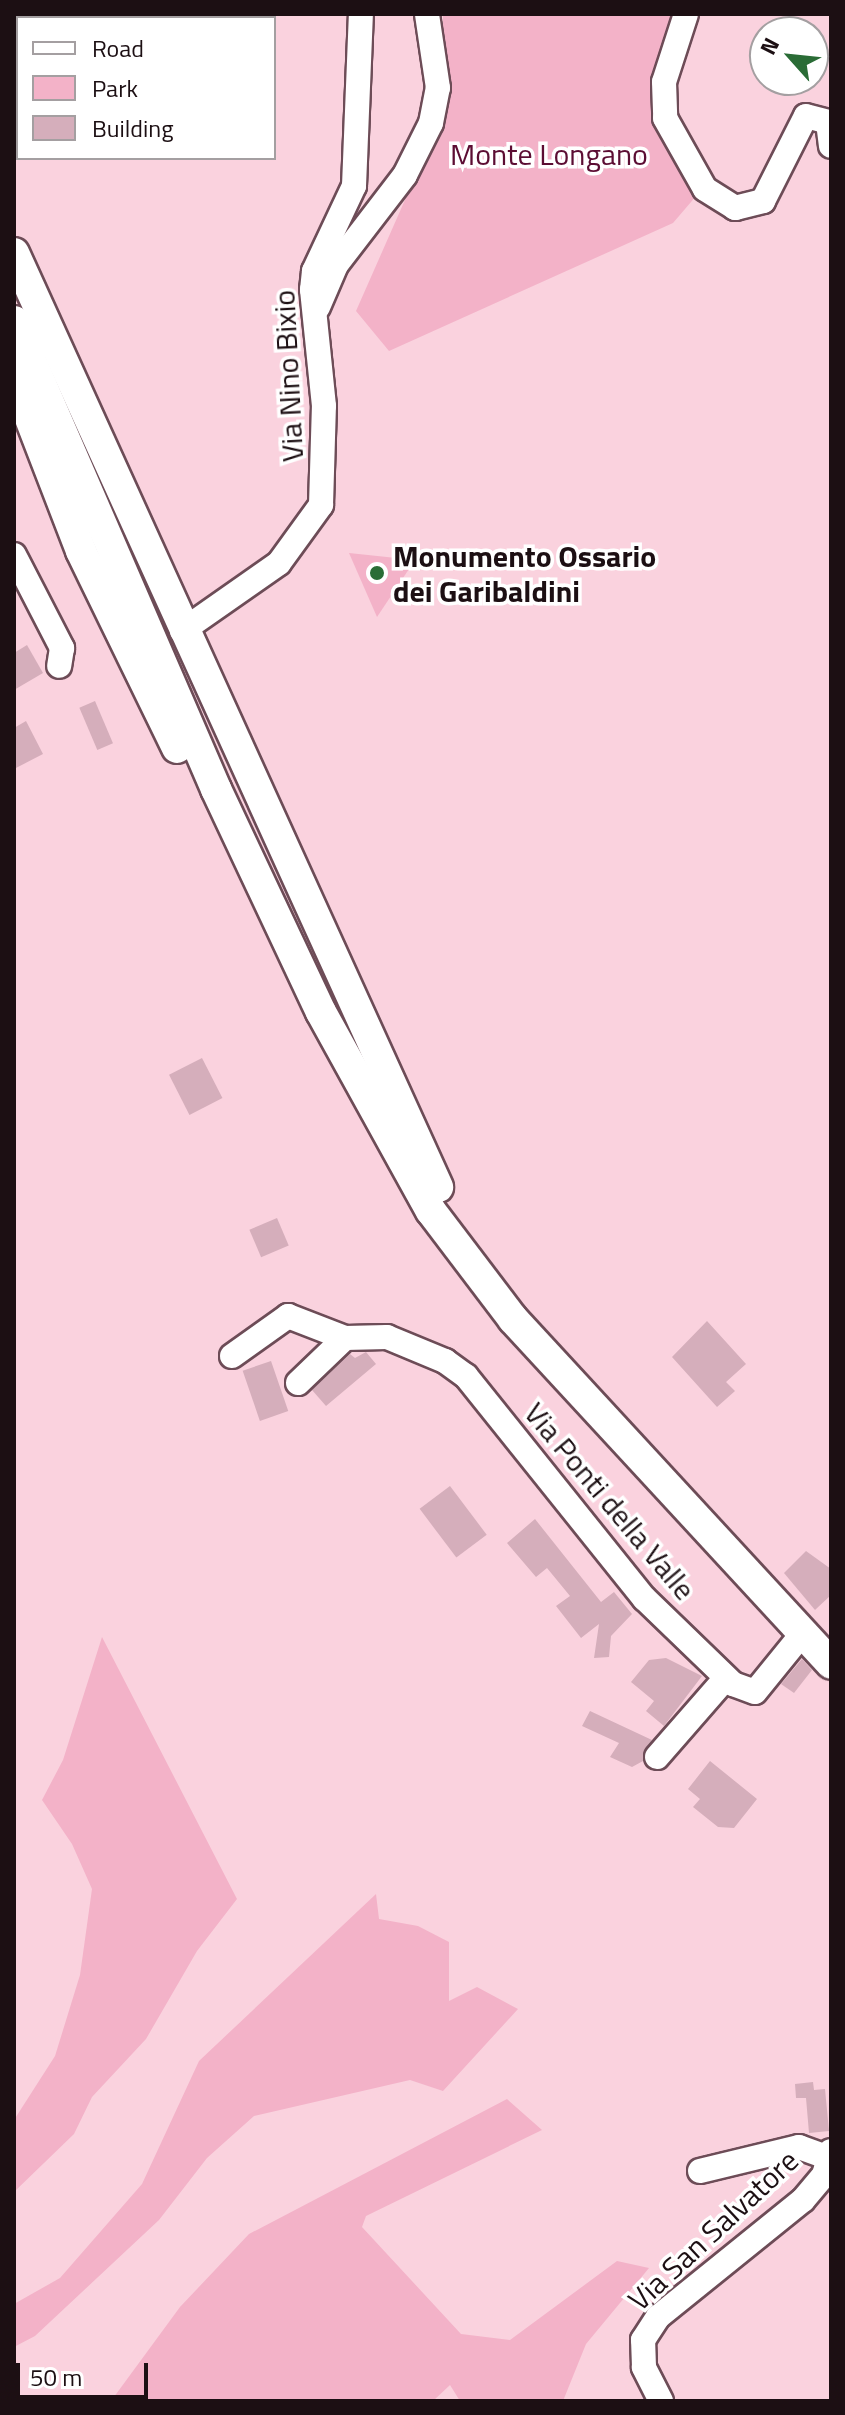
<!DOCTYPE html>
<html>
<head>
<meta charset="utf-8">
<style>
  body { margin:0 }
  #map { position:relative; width:845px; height:2415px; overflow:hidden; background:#fad2de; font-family:"Titillium Web",sans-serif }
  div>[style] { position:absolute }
  .green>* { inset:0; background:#f3b2c8 }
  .building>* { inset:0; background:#d5aebb; transform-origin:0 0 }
  .roads { filter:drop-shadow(2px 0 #6d4c57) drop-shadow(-2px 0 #6d4c57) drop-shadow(0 2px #6d4c57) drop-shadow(0 -2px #6d4c57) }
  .minor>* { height:24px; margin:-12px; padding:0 12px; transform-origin:12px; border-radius:12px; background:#fff }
  .major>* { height:30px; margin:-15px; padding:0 15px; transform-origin:15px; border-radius:15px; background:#fff }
  .dots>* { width:22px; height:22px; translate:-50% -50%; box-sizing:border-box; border:4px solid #fff; border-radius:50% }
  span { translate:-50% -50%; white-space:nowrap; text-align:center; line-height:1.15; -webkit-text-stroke:7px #fff; paint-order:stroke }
  .park-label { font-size:30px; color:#5c0d33 }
  .street-label { font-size:30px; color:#1c0f13 }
  .poi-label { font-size:30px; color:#1c0f13; font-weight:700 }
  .left { translate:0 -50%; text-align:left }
  .frame { position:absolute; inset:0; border:16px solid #1c0f13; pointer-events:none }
  .legend { position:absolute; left:16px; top:16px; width:260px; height:144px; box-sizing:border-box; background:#fff; border:2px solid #a49fa1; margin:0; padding:10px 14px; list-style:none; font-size:24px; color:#1c0f13 }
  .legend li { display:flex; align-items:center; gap:16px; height:40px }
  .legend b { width:40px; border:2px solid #a49fa1 }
  .north { position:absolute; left:749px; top:16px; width:80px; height:80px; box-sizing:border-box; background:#fff; border:2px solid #a49fa1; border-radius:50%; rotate:297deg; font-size:22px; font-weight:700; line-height:32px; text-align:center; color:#1c0f13 }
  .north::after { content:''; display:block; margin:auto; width:28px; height:36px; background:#2a6c36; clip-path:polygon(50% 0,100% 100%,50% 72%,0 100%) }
  .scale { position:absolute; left:16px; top:2363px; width:132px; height:36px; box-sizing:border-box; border:4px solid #1c0f13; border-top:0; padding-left:10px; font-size:24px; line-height:28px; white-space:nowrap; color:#1c0f13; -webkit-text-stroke:6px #fff; paint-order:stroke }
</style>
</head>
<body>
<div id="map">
  <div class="green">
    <div style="clip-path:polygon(443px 14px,677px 14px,657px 71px,697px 195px,673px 223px,389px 351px,356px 311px,442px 116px)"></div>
    <div style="clip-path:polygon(349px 553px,415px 560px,377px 617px)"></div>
    <div style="clip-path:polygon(102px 1637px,237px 1899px,197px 1951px,146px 2039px,92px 2097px,74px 2134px,14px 2192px,14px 2120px,55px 2056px,80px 1975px,92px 1889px,72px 1844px,42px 1800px,63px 1760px)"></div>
    <div style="clip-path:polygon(376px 1894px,379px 1919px,418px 1926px,449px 1942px,449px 2001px,477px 1987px,518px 2009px,443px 2091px,410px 2080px,254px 2116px,207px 2158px,159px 2220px,35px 2336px,14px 2347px,14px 2304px,60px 2278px,142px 2184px,199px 2061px)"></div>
    <div style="clip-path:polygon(507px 2099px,542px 2130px,366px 2216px,362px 2227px,461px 2334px,510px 2340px,617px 2261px,649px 2268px,586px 2344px,563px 2401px,460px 2401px,450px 2385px,433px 2401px,111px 2401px,180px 2307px,249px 2234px)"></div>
  </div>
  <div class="building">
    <div style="clip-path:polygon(27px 645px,43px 673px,14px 690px,14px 653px)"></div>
    <div style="left:95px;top:701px;width:46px;height:17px;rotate:67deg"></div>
    <div style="clip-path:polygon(26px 721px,43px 754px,14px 769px,14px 728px)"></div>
    <div style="left:202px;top:1058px;width:45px;height:37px;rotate:63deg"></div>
    <div style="left:277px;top:1218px;width:30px;height:30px;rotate:67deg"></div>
    <div style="clip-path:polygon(707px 1321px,746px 1364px,726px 1382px,735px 1391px,717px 1407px,672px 1357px)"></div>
    <div style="clip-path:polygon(366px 1352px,376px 1364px,326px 1406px,312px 1390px,350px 1354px,355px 1358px)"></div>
    <div style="left:271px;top:1361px;width:53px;height:30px;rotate:71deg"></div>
    <div style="left:450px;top:1486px;width:61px;height:38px;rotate:53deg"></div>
    <div style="clip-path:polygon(535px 1519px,601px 1602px,614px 1592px,632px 1614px,611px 1636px,609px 1657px,594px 1658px,599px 1624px,581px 1638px,556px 1606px,570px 1596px,547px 1568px,536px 1577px,507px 1543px)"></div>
    <div style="clip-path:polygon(806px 1551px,831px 1569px,831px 1595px,815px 1610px,784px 1573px)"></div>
    <div style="clip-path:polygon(666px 1658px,702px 1676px,664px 1726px,646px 1711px,654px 1701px,631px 1682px,649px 1660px)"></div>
    <div style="clip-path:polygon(802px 1659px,812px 1670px,794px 1693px,781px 1684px)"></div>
    <div style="clip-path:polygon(590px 1711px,652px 1740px,643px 1761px,632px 1767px,610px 1757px,619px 1743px,582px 1726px)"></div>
    <div style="clip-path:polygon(710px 1761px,757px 1799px,734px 1828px,718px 1827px,693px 1807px,700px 1799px,688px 1789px)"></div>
    <div style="clip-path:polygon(813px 2082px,814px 2090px,825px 2089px,829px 2131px,809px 2133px,806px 2098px,796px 2098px,795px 2084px)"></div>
  </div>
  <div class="roads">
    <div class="minor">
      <div style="left:686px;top:14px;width:71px;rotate:107.9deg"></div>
      <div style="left:664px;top:82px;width:36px;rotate:88deg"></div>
      <div style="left:665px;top:118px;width:81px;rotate:60.6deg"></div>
      <div style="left:705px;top:189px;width:36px;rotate:32deg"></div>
      <div style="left:735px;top:208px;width:29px;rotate:-14deg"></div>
      <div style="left:763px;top:201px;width:95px;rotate:-63.2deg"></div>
      <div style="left:806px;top:116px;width:23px;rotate:15deg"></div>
      <div style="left:828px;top:122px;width:24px;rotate:83deg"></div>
      <div style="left:318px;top:307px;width:46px;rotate:-66.8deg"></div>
      <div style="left:336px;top:265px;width:113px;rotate:-52.5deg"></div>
      <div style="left:405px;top:175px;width:58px;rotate:-63.4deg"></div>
      <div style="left:431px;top:123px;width:36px;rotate:-79deg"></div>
      <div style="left:438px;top:88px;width:75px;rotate:-98.5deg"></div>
      <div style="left:14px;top:555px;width:105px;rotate:62.7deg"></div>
      <div style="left:62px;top:648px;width:18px;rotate:99deg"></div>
      <div style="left:182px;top:631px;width:118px;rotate:-35deg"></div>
      <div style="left:279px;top:563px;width:72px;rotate:-54.1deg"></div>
      <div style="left:321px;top:505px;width:99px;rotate:-88.3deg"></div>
      <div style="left:324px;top:406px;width:117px;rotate:-95.9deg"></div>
      <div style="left:312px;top:290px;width:19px;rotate:-84deg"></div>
      <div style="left:314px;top:271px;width:94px;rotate:-64.8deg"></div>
      <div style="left:354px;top:186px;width:172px;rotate:-87.7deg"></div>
      <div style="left:232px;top:1356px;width:69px;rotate:-35.5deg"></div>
      <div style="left:288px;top:1316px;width:61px;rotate:21.1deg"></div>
      <div style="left:345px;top:1338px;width:42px;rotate:-1.4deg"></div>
      <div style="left:387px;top:1337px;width:63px;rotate:22.5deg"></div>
      <div style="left:445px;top:1361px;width:26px;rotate:36deg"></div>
      <div style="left:466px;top:1376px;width:285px;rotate:51.3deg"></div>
      <div style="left:644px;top:1598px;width:124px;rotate:44deg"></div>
      <div style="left:733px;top:1684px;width:23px;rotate:20deg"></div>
      <div style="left:755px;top:1692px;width:76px;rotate:-50.9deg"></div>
      <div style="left:298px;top:1383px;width:65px;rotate:-43.8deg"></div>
      <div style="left:657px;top:1757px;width:103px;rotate:-48.9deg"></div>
      <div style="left:700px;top:2171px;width:102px;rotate:-13.6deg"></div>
      <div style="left:799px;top:2147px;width:33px;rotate:20deg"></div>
      <div style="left:661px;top:2401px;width:38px;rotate:-117deg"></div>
      <div style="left:644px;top:2367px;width:27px;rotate:-92deg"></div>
      <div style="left:643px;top:2340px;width:27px;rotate:-57deg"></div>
      <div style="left:658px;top:2317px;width:186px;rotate:-38.9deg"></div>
      <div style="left:803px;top:2200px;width:33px;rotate:-50deg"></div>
      <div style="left:824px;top:2175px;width:25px;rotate:-74deg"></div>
    </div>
    <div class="major">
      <div style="left:14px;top:253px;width:1026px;rotate:65.58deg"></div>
      <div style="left:14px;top:321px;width:510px;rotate:66.65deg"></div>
      <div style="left:216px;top:789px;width:246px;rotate:64.8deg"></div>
      <div style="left:321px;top:1012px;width:227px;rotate:61.1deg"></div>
      <div style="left:431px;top:1211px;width:136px;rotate:52.8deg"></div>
      <div style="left:513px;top:1319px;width:469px;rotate:47.3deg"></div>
      <div style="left:14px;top:377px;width:186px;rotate:68.9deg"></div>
      <div style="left:81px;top:551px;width:219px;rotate:64deg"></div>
    </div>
  </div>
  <div class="dots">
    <div style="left:377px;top:573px;background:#2a6c36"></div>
  </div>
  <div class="park-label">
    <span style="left:549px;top:154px">Monte Longano</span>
  </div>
  <div class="street-label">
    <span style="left:288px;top:376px;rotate:-93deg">Via Nino Bixio</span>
    <span style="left:610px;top:1501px;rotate:50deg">Via Ponti della Valle</span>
    <span style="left:713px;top:2230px;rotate:-43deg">Via San Salvatore</span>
  </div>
  <div class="poi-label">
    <span class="left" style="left:393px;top:573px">Monumento Ossario<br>dei Garibaldini</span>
  </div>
  <div class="frame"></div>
  <ul class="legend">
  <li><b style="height:10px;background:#fff"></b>Road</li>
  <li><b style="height:22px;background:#f3b2c8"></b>Park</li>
  <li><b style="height:22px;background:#d5aebb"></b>Building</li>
  </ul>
  <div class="north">N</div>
  <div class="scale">50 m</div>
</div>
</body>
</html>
